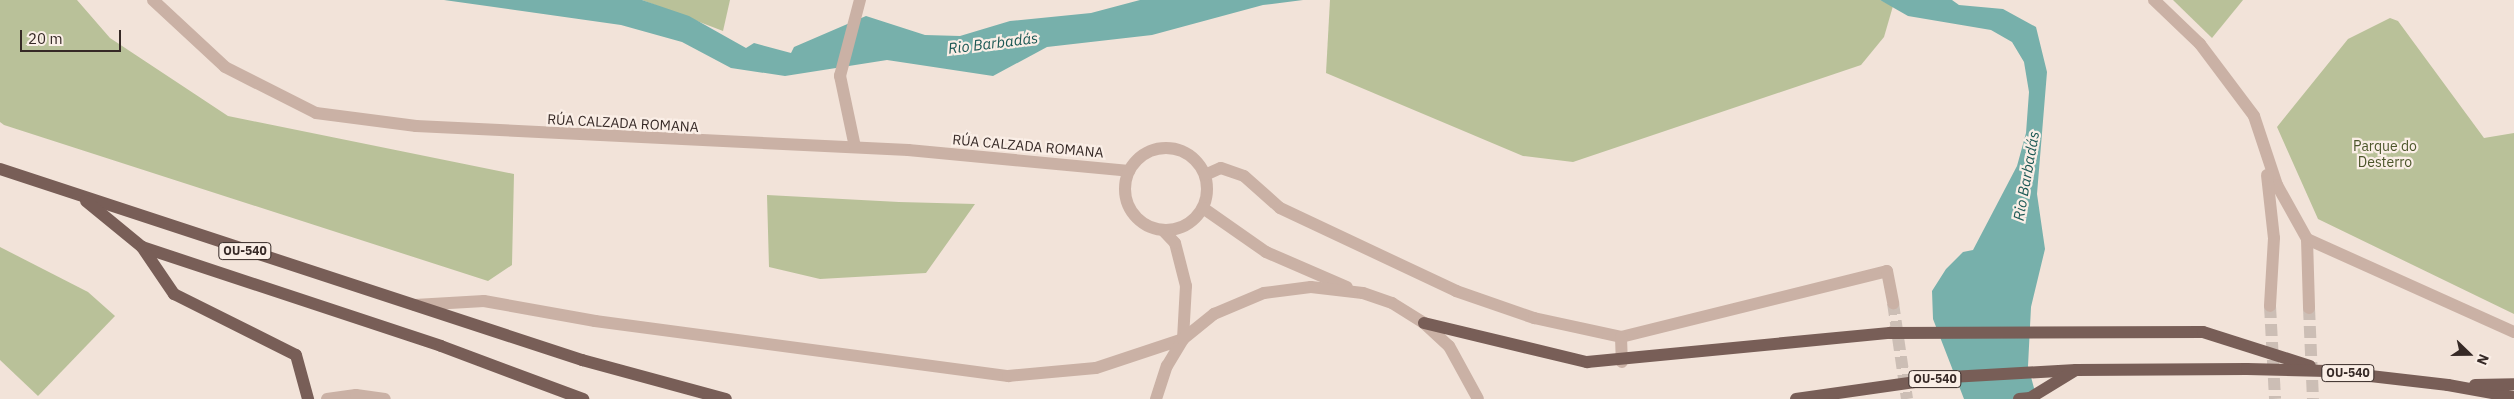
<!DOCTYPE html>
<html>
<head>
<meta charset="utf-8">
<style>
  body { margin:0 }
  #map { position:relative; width:2514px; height:399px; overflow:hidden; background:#f2e3d9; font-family:"IBM Plex Sans",sans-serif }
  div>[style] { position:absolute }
  .green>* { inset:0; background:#b9c199 }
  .water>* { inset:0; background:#77b0ab }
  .street-tunnel>* { height:12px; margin-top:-6px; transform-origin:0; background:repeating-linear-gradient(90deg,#ccbeb5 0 12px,transparent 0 18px) }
  .street>* { height:12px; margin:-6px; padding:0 6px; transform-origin:6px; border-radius:6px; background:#cab1a5 }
  .street>.ring { margin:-6px; padding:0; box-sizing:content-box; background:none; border:12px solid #cab1a5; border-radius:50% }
  .primary>* { height:12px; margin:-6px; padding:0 6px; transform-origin:6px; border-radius:6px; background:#785e57 }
  .primary-bridge>* { height:12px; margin:-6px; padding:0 6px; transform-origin:6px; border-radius:6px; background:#785e57 }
  span { translate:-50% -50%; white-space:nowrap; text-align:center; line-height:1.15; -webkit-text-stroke:4.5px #faeee6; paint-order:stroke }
  .shield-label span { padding:1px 4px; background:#faeee6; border:1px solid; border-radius:4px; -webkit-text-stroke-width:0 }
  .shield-label { font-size:12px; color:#362926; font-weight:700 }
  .street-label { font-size:14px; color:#362926 }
  .park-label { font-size:14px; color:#4b552a }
  .water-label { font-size:15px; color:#1b5854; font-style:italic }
  .north { position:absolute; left:2444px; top:329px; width:50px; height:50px; -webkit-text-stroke:4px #faeee6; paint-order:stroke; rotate:112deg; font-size:14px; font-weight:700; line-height:20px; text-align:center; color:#362926 }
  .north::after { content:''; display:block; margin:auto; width:18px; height:22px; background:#362926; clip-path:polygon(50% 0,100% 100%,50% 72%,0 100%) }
  .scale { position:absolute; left:20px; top:30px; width:101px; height:22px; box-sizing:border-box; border:2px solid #362926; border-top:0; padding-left:6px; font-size:15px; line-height:18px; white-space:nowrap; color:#362926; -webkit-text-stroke:4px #faeee6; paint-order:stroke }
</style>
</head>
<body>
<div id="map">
  <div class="green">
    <div style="clip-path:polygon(0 0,77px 0,110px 38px,228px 116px,514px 174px,512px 265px,488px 281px,4px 125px,0 122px)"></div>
    <div style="clip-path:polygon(642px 0,730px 0,723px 31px)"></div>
    <div style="clip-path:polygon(1330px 0,1880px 0,1893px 6px,1884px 37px,1861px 65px,1573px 162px,1523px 156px,1326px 73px)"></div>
    <div style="clip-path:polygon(2173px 0,2243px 0,2212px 38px)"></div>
    <div style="clip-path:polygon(2390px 18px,2398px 21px,2484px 138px,2514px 133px,2514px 314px,2318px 219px,2277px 127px,2348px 39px)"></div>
    <div style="clip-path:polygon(767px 195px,899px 202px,975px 204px,926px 273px,820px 279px,769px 267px)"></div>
    <div style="clip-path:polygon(0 247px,88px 292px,115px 316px,38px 396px,0 360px)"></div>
  </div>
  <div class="water">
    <div style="clip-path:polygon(444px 0,642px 0,689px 16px,746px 48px,754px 43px,791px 53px,794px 47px,866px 16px,925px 35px,960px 36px,1010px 21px,1091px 13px,1140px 0,1303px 0,1263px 5px,1152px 35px,1047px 47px,993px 76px,887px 60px,785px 76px,731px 68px,682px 42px,621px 25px)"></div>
    <div style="clip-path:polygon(1880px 0,1952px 0,1959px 5px,2003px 9px,2036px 27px,2047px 72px,2037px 194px,2045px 249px,2031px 307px,2028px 366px,2037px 399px,1964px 399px,1933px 319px,1932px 291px,1946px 269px,1963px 252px,1973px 250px,2017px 166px,2026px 133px,2029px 92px,2024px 62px,2012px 42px,1991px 30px,1908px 16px)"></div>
  </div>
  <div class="street-tunnel">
    <div style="left:1893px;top:303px;width:97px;rotate:81.7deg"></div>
    <div style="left:2270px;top:306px;width:93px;rotate:86.9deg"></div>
    <div style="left:2309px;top:308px;width:91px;rotate:87.5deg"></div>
  </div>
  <div class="street">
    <div style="left:153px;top:0;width:98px;rotate:42.9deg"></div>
    <div style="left:225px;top:67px;width:102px;rotate:26.8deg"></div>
    <div style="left:316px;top:113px;width:101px;rotate:7.4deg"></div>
    <div style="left:416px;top:126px;width:493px;rotate:2.8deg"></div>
    <div style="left:908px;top:150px;width:222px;rotate:5.4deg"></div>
    <div style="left:2154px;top:0;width:64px;rotate:43.7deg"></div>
    <div style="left:2200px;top:44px;width:90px;rotate:53.1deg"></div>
    <div style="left:2254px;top:116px;width:73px;rotate:71.6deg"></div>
    <div style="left:2277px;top:185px;width:62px;rotate:60.9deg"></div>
    <div style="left:2307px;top:239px;width:69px;rotate:88.3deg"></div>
    <div style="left:855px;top:147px;width:73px;rotate:-101.9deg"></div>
    <div style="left:840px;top:76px;width:79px;rotate:-75.3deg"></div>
    <div class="ring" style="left:1125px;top:148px;width:70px;height:70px"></div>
    <div style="left:1205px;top:175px;width:17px;rotate:-24deg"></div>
    <div style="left:1221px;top:168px;width:24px;rotate:19deg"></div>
    <div style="left:1244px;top:176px;width:48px;rotate:41.6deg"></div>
    <div style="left:1280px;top:208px;width:195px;rotate:25.2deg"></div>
    <div style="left:1456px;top:291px;width:83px;rotate:19.1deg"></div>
    <div style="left:1534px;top:318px;width:89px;rotate:12.3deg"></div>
    <div style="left:1621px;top:337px;width:274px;rotate:-13.9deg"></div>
    <div style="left:1887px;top:271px;width:33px;rotate:79deg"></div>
    <div style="left:2267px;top:175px;width:63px;rotate:83.7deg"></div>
    <div style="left:2274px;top:238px;width:68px;rotate:93.4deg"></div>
    <div style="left:1203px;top:208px;width:77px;rotate:34.9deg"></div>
    <div style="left:1266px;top:252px;width:88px;rotate:23.4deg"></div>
    <div style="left:2307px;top:239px;width:227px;rotate:24.2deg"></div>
    <div style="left:415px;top:305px;width:69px;rotate:-3.3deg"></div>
    <div style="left:484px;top:301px;width:113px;rotate:10.2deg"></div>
    <div style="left:595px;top:321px;width:417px;rotate:7.6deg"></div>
    <div style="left:1008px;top:376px;width:88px;rotate:-5.2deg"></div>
    <div style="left:1096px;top:368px;width:92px;rotate:-18.4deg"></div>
    <div style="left:1183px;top:339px;width:53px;rotate:-86.8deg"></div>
    <div style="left:1186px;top:286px;width:44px;rotate:-104.3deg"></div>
    <div style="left:1175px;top:243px;width:16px;rotate:-133deg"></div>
    <div style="left:1621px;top:337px;width:25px;rotate:88deg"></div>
    <div style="left:327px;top:399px;width:29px;rotate:-8deg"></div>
    <div style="left:356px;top:395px;width:29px;rotate:8deg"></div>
    <div style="left:1156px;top:399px;width:35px;rotate:-72deg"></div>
    <div style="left:1167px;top:366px;width:31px;rotate:-59deg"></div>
    <div style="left:1183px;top:339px;width:40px;rotate:-39deg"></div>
    <div style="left:1214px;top:314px;width:54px;rotate:-22.8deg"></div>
    <div style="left:1264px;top:293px;width:47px;rotate:-7.3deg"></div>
    <div style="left:1311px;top:287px;width:52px;rotate:6.6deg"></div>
    <div style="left:1363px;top:293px;width:31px;rotate:19deg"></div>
    <div style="left:1392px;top:303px;width:38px;rotate:32deg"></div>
    <div style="left:1424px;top:323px;width:34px;rotate:43deg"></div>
    <div style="left:1449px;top:346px;width:60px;rotate:61.3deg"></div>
  </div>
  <div class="primary">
    <div style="left:0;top:169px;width:613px;rotate:18.17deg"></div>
    <div style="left:582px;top:360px;width:149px;rotate:15.2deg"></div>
    <div style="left:86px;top:201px;width:72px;rotate:39.4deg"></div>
    <div style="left:142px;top:247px;width:315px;rotate:18.3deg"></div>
    <div style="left:441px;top:346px;width:152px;rotate:20.5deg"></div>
    <div style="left:142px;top:247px;width:57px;rotate:55.8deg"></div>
    <div style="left:174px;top:294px;width:136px;rotate:26.6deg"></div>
    <div style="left:296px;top:355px;width:46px;rotate:74.7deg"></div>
    <div style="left:1424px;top:323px;width:168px;rotate:13.5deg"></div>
    <div style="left:1587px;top:362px;width:304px;rotate:-5.5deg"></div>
    <div style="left:1890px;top:333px;width:313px;rotate:-0.2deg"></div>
    <div style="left:2448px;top:385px;width:67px;rotate:10.3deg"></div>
    <div style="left:2475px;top:385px;width:39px;rotate:-1deg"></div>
    <div style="left:1796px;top:399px;width:157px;rotate:-8.1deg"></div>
    <div style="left:1951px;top:377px;width:125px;rotate:-3.2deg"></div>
    <div style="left:2076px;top:370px;width:171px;rotate:-0.3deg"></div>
    <div style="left:2019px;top:399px;width:11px;rotate:-5deg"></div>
    <div style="left:2030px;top:398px;width:52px;rotate:-31.5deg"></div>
  </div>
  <div class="primary-bridge">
    <div style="left:2203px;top:332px;width:112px;rotate:17.6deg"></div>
    <div style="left:2247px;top:369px;width:80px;rotate:1.4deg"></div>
    <div style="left:2327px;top:371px;width:122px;rotate:6.6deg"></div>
  </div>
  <div class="shield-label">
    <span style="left:245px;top:251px">OU-540</span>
    <span style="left:2348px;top:373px">OU-540</span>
    <span style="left:1935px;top:379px">OU-540</span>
  </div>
  <div class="street-label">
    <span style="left:623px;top:123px;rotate:3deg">RÚA CALZADA ROMANA</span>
    <span style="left:1028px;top:146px;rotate:5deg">RÚA CALZADA ROMANA</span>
  </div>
  <div class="park-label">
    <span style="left:2385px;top:154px">Parque do<br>Desterro</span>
  </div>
  <div class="water-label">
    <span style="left:993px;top:43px;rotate:-7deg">Rio Barbadás</span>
    <span style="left:2026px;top:176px;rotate:-80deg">Rio Barbadás</span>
  </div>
  <div class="north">N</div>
  <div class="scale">20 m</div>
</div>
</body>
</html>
